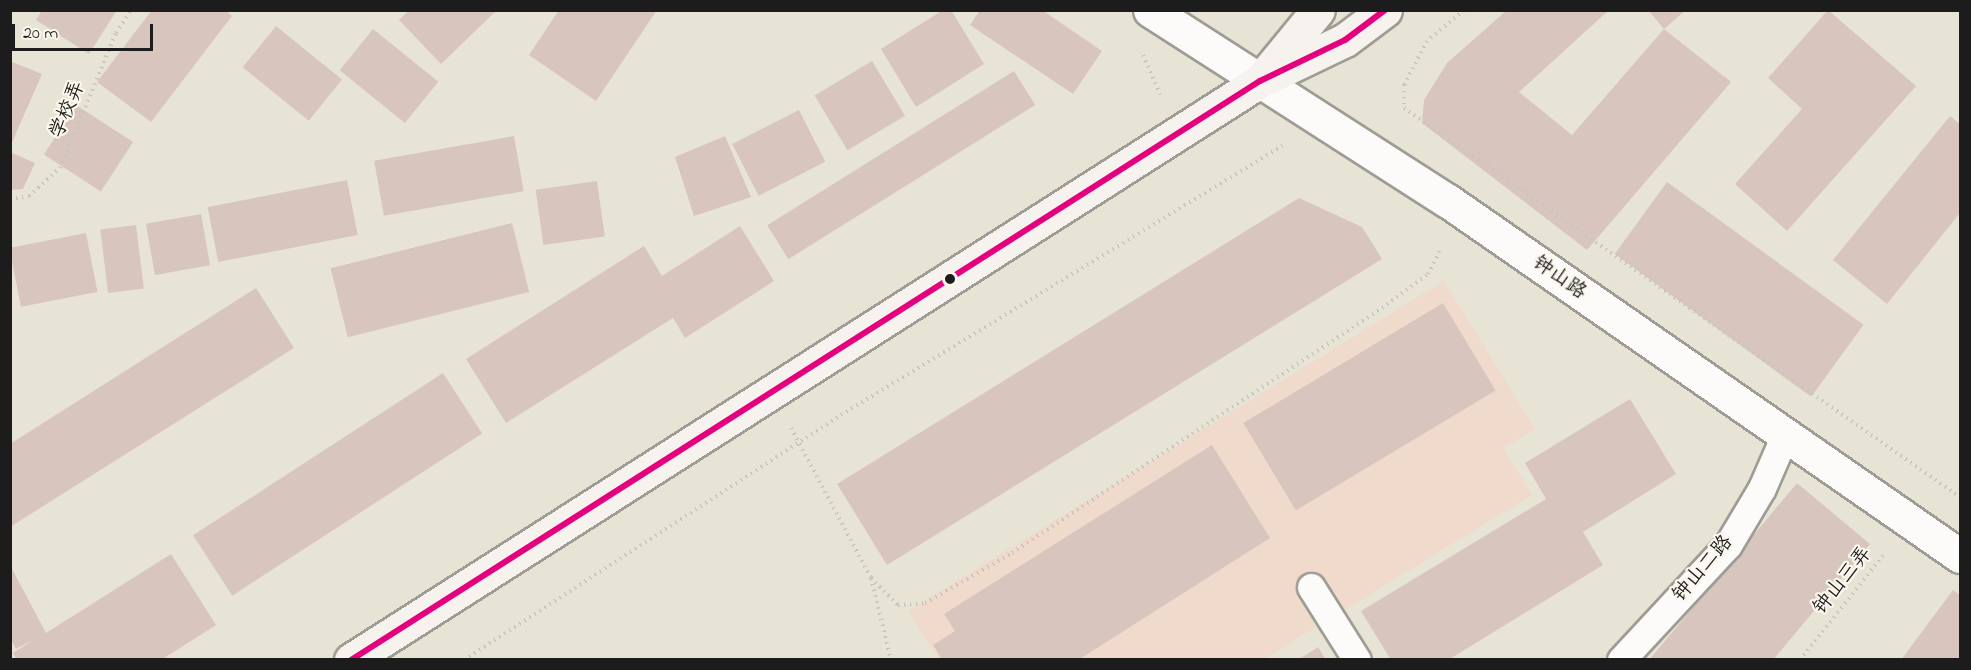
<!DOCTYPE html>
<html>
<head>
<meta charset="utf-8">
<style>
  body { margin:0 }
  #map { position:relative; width:1971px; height:670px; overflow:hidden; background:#e8e4d5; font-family:"Indie Flower","LXGW WenKai TC",sans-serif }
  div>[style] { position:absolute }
  .built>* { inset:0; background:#efdacb }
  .building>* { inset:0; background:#d8c6be; transform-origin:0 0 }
  .path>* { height:4px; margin-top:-2px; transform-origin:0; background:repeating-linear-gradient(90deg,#c6c5c2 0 1.5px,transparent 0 6px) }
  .roads { filter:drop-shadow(2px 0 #9e9c94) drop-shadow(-2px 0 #9e9c94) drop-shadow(0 2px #9e9c94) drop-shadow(0 -2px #9e9c94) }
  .lane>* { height:27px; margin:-13.5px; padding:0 13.5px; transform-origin:13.5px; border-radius:13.5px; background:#fcfbf9 }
  .street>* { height:33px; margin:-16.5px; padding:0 16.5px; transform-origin:16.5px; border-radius:16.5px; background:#fcfbf9 }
  .secondary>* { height:33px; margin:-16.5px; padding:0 16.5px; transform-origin:16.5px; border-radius:16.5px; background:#f6f2ee }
  .bus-1>* { height:6px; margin:-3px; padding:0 3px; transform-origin:3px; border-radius:3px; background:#e5007d }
  .dots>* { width:16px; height:16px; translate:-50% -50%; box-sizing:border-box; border:3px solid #fbf7ec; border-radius:50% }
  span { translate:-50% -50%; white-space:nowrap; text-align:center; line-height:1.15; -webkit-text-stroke:4.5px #fbf7ec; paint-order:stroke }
  .street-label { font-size:20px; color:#1c1c1c }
  .frame { position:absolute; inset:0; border:12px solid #1c1c1c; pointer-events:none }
  .scale { position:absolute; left:12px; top:24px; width:141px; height:27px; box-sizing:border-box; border:3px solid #1c1c1c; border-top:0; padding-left:8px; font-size:18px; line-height:21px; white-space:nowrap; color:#1c1c1c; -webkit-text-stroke:4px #fbf7ec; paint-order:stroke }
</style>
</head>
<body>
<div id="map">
  <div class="built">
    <div style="clip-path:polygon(1444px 281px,1535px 429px,1503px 448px,1532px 495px,1264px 659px,938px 659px,908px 611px)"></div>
  </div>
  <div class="building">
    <div style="clip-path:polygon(42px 10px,117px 10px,89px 54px,36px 20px)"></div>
    <div style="clip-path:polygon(152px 10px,225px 10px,232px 16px,151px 122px,97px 82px)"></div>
    <div style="clip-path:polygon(409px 10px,497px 10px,441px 64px,399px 20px)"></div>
    <div style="clip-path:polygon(559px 10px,657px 10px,596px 101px,529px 55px)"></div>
    <div style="clip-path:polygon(943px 10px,951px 10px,984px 64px,916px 107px,881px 49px)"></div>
    <div style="clip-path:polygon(980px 10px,1042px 10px,1102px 51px,1073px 94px,970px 25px)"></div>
    <div style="clip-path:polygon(1507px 10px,1609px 10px,1519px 92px,1572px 135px,1664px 29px,1731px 82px,1587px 250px,1422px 123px,1424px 100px,1447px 63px)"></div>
    <div style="clip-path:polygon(1648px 10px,1686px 10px,1664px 29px)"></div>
    <div style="clip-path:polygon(1828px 10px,1916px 86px,1787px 231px,1735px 184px,1802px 109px,1768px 78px)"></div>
    <div style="left:276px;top:26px;width:85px;height:53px;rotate:39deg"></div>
    <div style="left:373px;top:29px;width:84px;height:53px;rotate:39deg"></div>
    <div style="left:872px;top:61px;width:64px;height:67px;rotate:59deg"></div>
    <div style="clip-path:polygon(12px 62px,42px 74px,10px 147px,10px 66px)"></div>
    <div style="left:1014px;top:71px;width:40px;height:291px;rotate:58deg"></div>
    <div style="left:76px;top:105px;width:68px;height:59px;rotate:33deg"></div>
    <div style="left:799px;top:110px;width:58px;height:75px;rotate:63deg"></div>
    <div style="clip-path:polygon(1950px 116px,1960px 124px,1960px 213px,1887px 304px,1833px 260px)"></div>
    <div style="left:514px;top:136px;width:56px;height:142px;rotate:80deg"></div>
    <div style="clip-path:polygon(725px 136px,751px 197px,694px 216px,675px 157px)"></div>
    <div style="clip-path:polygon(10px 152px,35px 163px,23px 189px,10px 190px)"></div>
    <div style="left:347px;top:180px;width:56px;height:142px;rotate:79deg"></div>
    <div style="left:597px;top:181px;width:56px;height:62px;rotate:82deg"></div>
    <div style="left:1667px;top:182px;width:243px;height:89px;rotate:36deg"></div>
    <div style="clip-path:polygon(1299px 198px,1362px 227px,1382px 259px,887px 565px,837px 484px)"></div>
    <div style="left:201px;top:214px;width:52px;height:56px;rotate:80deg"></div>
    <div style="left:512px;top:223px;width:71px;height:187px;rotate:76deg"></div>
    <div style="left:136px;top:225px;width:64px;height:36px;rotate:83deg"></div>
    <div style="clip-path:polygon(740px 226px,774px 281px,685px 338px,673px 318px,506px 423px,466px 359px,644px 246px,662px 276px)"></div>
    <div style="left:86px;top:233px;width:60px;height:78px;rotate:79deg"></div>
    <div style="clip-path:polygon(256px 288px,294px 348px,10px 527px,10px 444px)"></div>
    <div style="left:1443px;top:303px;width:102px;height:233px;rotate:59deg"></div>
    <div style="left:443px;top:373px;width:72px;height:298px;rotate:57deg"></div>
    <div style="clip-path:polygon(1630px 399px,1676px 474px,1583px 532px,1603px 565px,1448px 660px,1391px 660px,1361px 611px,1546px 499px,1525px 463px)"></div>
    <div style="clip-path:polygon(1212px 445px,1270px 538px,1078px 660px,942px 660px,933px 645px,955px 631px,944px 614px)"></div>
    <div style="clip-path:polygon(1797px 483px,1870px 544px,1773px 660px,1649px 660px)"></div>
    <div style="clip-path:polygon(171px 554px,216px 625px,161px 660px,17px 660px,13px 653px,35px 639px,16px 649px,10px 638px,10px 565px,46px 633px)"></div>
    <div style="clip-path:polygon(1953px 590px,1960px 595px,1960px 660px,1901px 660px)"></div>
    <div style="clip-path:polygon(1318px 647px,1326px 660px,1298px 660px)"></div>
  </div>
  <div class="path">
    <div style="left:1464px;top:10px;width:48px;rotate:140deg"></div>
    <div style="left:1427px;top:41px;width:50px;rotate:117.6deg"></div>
    <div style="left:1404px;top:85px;width:23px;rotate:90deg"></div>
    <div style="left:1404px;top:108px;width:679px;rotate:34.98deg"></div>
    <div style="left:1143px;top:55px;width:43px;rotate:66.4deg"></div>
    <div style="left:10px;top:199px;width:19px;rotate:-9deg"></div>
    <div style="left:29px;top:196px;width:42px;rotate:-42.1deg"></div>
    <div style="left:60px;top:168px;width:146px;rotate:-67.5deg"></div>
    <div style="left:116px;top:33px;width:27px;rotate:-57deg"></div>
    <div style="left:791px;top:428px;width:170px;rotate:61.9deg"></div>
    <div style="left:871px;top:578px;width:38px;rotate:45deg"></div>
    <div style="left:898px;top:605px;width:27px;rotate:-4deg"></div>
    <div style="left:925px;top:603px;width:100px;rotate:-29.9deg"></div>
    <div style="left:1012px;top:553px;width:444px;rotate:-33.5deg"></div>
    <div style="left:1382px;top:308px;width:57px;rotate:-36.5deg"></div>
    <div style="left:1428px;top:274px;width:29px;rotate:-63deg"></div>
    <div style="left:871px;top:578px;width:84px;rotate:76.3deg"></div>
    <div style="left:464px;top:660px;width:450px;rotate:-33deg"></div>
    <div style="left:841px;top:415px;width:517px;rotate:-31.38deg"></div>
    <div style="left:1800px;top:660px;width:137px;rotate:-51.5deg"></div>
  </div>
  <div class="roads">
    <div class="lane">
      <div style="left:1311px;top:587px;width:86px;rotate:57.8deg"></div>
      <div style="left:1621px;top:660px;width:157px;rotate:-47.1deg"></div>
      <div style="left:1728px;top:545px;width:66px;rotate:-59.2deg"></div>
      <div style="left:1762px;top:488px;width:58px;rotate:-66.5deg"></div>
    </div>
    <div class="street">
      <div style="left:1150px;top:10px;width:354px;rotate:32.7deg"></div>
      <div style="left:1448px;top:201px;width:623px;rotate:34.74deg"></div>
    </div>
    <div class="secondary">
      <div style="left:1267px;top:72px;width:80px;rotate:-50.6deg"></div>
      <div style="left:351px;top:660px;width:1078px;rotate:-32.5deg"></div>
      <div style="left:1260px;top:81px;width:94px;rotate:-25.8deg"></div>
      <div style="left:1345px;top:40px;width:50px;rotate:-36.9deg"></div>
    </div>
  </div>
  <div class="bus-1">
    <div style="left:351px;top:660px;width:1078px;rotate:-32.5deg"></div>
    <div style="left:1260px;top:81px;width:94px;rotate:-25.8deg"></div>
    <div style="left:1345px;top:40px;width:50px;rotate:-36.9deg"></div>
  </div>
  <div class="dots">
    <div style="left:950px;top:279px;background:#1c1c1c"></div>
  </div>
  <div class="street-label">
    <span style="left:68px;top:110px;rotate:-67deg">学校弄</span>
    <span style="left:1559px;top:278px;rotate:35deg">钟山路</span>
    <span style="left:1703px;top:569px;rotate:-49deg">钟山二路</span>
    <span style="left:1843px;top:581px;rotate:-51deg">钟山三弄</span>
  </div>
  <div class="frame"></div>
  <div class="scale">20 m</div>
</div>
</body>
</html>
